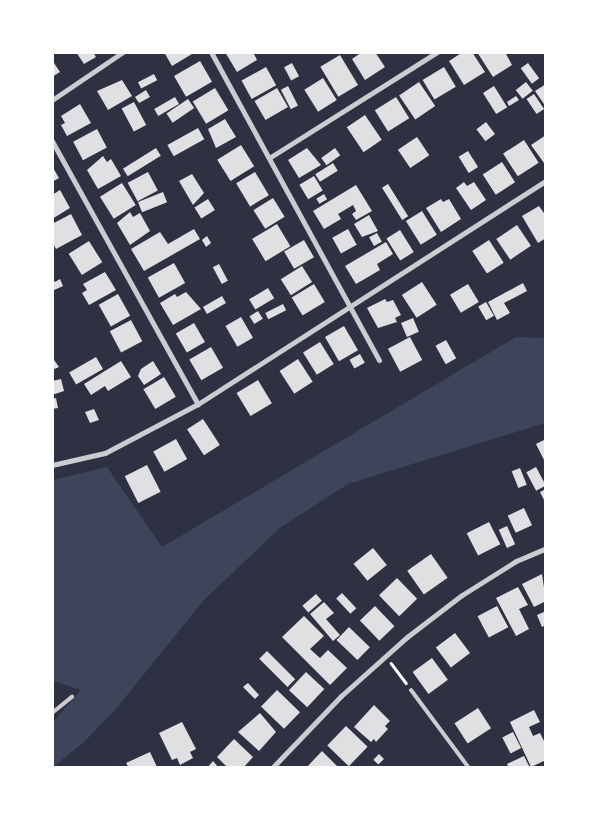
<!DOCTYPE html>
<html>
<head>
<meta charset="utf-8">
<style>
  body { margin:0 }
  #map { position:relative; width:598px; height:820px; overflow:hidden; background:#2d3142; font-family:"PT Sans",sans-serif }
  div>[style] { position:absolute }
  .green>* { inset:0; background:#3c4559 }
  .building>* { inset:0; background:#e0e0e3; transform-origin:0 0 }
  .path>* { height:2.5px; margin:-1.25px; padding:0 1.25px; transform-origin:1.25px; border-radius:1.25px; background:#fff }
  .service>* { height:4px; margin:-2px; padding:0 2px; transform-origin:2px; border-radius:2px; background:#caccd0 }
  .minor>* { height:5px; margin:-2.5px; padding:0 2.5px; transform-origin:2.5px; border-radius:2.5px; background:#caccd0 }
  span { translate:-50% -50%; white-space:nowrap; text-align:center; line-height:1.15; -webkit-text-stroke:4px #fff; paint-order:stroke }
  .frame { position:absolute; inset:0; border:54px solid #fff; pointer-events:none }
</style>
</head>
<body>
<div id="map">
  <div class="green">
    <div style="clip-path:polygon(516px 337px,545px 338px,545px 423px,348px 484px,281px 527px,204px 600px,115px 710px,84px 742px,53px 767px,53px 722px,81px 690px,53px 681px,53px 480px,107px 467px,162px 547px)"></div>
  </div>
  <div class="building">
    <div style="clip-path:polygon(76px 52px,93px 52px,96px 57px,84px 64px)"></div>
    <div style="clip-path:polygon(164px 52px,191px 52px,192px 54px,172px 66px)"></div>
    <div style="clip-path:polygon(225px 52px,253px 52px,257px 60px,237px 72px)"></div>
    <div style="clip-path:polygon(362px 52px,375px 52px,385px 67px,365px 80px,352px 59px)"></div>
    <div style="clip-path:polygon(463px 52px,472px 52px,485px 72px,464px 85px,449px 61px)"></div>
    <div style="clip-path:polygon(477px 52px,505px 52px,512px 65px,493px 77px)"></div>
    <div style="left:340px;top:55px;width:35px;height:23px;rotate:59deg"></div>
    <div style="clip-path:polygon(52px 60px,60px 72px,52px 77px)"></div>
    <div style="left:200px;top:61px;width:24px;height:30px;rotate:60deg"></div>
    <div style="left:292px;top:63px;width:15px;height:9px;rotate:62deg"></div>
    <div style="left:528px;top:63px;width:19px;height:9px;rotate:54deg"></div>
    <div style="left:266px;top:67px;width:21px;height:28px;rotate:61deg"></div>
    <div style="left:444px;top:67px;width:23px;height:25px;rotate:59deg"></div>
    <div style="left:154px;top:74px;width:7px;height:18px;rotate:63deg"></div>
    <div style="left:323px;top:78px;width:26px;height:22px;rotate:58deg"></div>
    <div style="clip-path:polygon(122px 80px,132px 96px,108px 110px,97px 91px)"></div>
    <div style="left:419px;top:82px;width:29px;height:24px;rotate:56deg"></div>
    <div style="left:526px;top:82px;width:11px;height:13px;rotate:52deg"></div>
    <div style="clip-path:polygon(546px 84px,546px 107px,535px 91px)"></div>
    <div style="left:288px;top:86px;width:22px;height:8px;rotate:63deg"></div>
    <div style="left:494px;top:86px;width:25px;height:13px;rotate:58deg"></div>
    <div style="left:215px;top:88px;width:26px;height:26px;rotate:59deg"></div>
    <div style="left:277px;top:88px;width:22px;height:26px;rotate:60deg"></div>
    <div style="clip-path:polygon(146px 90px,150px 97px,139px 103px,135px 97px)"></div>
    <div style="left:534px;top:94px;width:18px;height:9px;rotate:56deg"></div>
    <div style="clip-path:polygon(516px 96px,519px 100px,509px 106px,507px 102px)"></div>
    <div style="left:175px;top:97px;width:8px;height:24px;rotate:60deg"></div>
    <div style="left:396px;top:97px;width:25px;height:25px;rotate:58deg"></div>
    <div style="left:188px;top:99px;width:11px;height:26px;rotate:56deg"></div>
    <div style="left:134px;top:102px;width:26px;height:14px;rotate:62deg"></div>
    <div style="clip-path:polygon(80px 104px,91px 123px,67px 136px,61px 125px,65px 123px,61px 116px)"></div>
    <div style="left:365px;top:115px;width:30px;height:22px;rotate:56deg"></div>
    <div style="clip-path:polygon(225px 119px,236px 137px,216px 148px,208px 129px)"></div>
    <div style="left:486px;top:122px;width:15px;height:12px;rotate:53deg"></div>
    <div style="left:198px;top:128px;width:13px;height:35px;rotate:61deg"></div>
    <div style="left:97px;top:129px;width:21px;height:27px;rotate:62deg"></div>
    <div style="clip-path:polygon(546px 135px,546px 162px,544px 163px,531px 145px)"></div>
    <div style="left:417px;top:137px;width:22px;height:23px;rotate:56deg"></div>
    <div style="left:524px;top:140px;width:27px;height:25px;rotate:57deg"></div>
    <div style="left:241px;top:145px;width:25px;height:28px;rotate:58deg"></div>
    <div style="left:156px;top:148px;width:9px;height:39px;rotate:58deg"></div>
    <div style="clip-path:polygon(307px 148px,321px 165px,299px 178px,288px 160px)"></div>
    <div style="left:335px;top:148px;width:9px;height:17px;rotate:54deg"></div>
    <div style="left:468px;top:151px;width:19px;height:11px;rotate:58deg"></div>
    <div style="clip-path:polygon(103px 156px,107px 162px,111px 159px,121px 176px,98px 189px,87px 170px)"></div>
    <div style="left:502px;top:162px;width:24px;height:23px;rotate:57deg"></div>
    <div style="left:333px;top:163px;width:9px;height:21px;rotate:58deg"></div>
    <div style="clip-path:polygon(52px 166px,59px 178px,52px 182px)"></div>
    <div style="left:148px;top:172px;width:21px;height:23px;rotate:62deg"></div>
    <div style="left:255px;top:172px;width:27px;height:22px;rotate:59deg"></div>
    <div style="clip-path:polygon(192px 174px,204px 193px,193px 205px,179px 181px)"></div>
    <div style="left:314px;top:176px;width:17px;height:17px;rotate:59deg"></div>
    <div style="clip-path:polygon(464px 182px,467px 186px,474px 182px,486px 200px,471px 210px,456px 188px)"></div>
    <div style="left:122px;top:183px;width:26px;height:26px;rotate:58deg"></div>
    <div style="left:388px;top:184px;width:38px;height:7px;rotate:58deg"></div>
    <div style="clip-path:polygon(356px 185px,372px 211px,356px 220px,352px 214px,356px 211px,353px 205px,338px 214px,341px 219px,324px 229px,313px 211px)"></div>
    <div style="clip-path:polygon(60px 190px,70px 208px,52px 219px,52px 195px)"></div>
    <div style="left:163px;top:192px;width:11px;height:27px;rotate:68deg"></div>
    <div style="left:324px;top:194px;width:6px;height:9px;rotate:59deg"></div>
    <div style="left:273px;top:198px;width:22px;height:23px;rotate:58deg"></div>
    <div style="left:208px;top:199px;width:13px;height:16px;rotate:58deg"></div>
    <div style="clip-path:polygon(441px 199px,443px 202px,449px 199px,461px 219px,441px 232px,426px 208px)"></div>
    <div style="clip-path:polygon(539px 206px,546px 216px,546px 238px,538px 243px,522px 216px)"></div>
    <div style="left:422px;top:211px;width:28px;height:19px;rotate:58deg"></div>
    <div style="clip-path:polygon(130px 212px,133px 217px,140px 213px,150px 231px,130px 245px,117px 223px)"></div>
    <div style="clip-path:polygon(71px 214px,82px 235px,56px 249px,52px 242px,52px 224px)"></div>
    <div style="clip-path:polygon(369px 215px,378px 231px,362px 237px,354px 224px)"></div>
    <div style="left:277px;top:224px;width:26px;height:29px;rotate:59deg"></div>
    <div style="left:517px;top:225px;width:25px;height:25px;rotate:56deg"></div>
    <div style="clip-path:polygon(194px 229px,200px 239px,144px 271px,131px 249px,160px 232px,168px 244px)"></div>
    <div style="left:348px;top:229px;width:18px;height:18px;rotate:61deg"></div>
    <div style="left:400px;top:230px;width:26px;height:16px;rotate:58deg"></div>
    <div style="left:377px;top:233px;width:10px;height:9px;rotate:61deg"></div>
    <div style="clip-path:polygon(207px 236px,211px 243px,206px 247px,202px 240px)"></div>
    <div style="left:304px;top:240px;width:20px;height:23px;rotate:60deg"></div>
    <div style="left:489px;top:240px;width:27px;height:20px;rotate:57deg"></div>
    <div style="left:89px;top:241px;width:25px;height:24px;rotate:58deg"></div>
    <div style="clip-path:polygon(386px 242px,393px 254px,377px 264px,380px 270px,356px 284px,345px 266px)"></div>
    <div style="left:174px;top:263px;width:23px;height:30px;rotate:61deg"></div>
    <div style="left:219px;top:264px;width:19px;height:7px;rotate:62deg"></div>
    <div style="left:302px;top:266px;width:19px;height:25px;rotate:58deg"></div>
    <div style="clip-path:polygon(105px 272px,116px 290px,89px 305px,82px 293px,87px 290px,83px 284px)"></div>
    <div style="clip-path:polygon(52px 278px,55px 282px,60px 279px,63px 286px,52px 291px)"></div>
    <div style="left:422px;top:282px;width:27px;height:24px;rotate:57deg"></div>
    <div style="clip-path:polygon(523px 283px,527px 291px,504px 303px,510px 313px,497px 320px,488px 302px)"></div>
    <div style="left:314px;top:284px;width:21px;height:26px;rotate:59deg"></div>
    <div style="left:468px;top:284px;width:21px;height:21px;rotate:59deg"></div>
    <div style="left:268px;top:288px;width:12px;height:22px;rotate:59deg"></div>
    <div style="clip-path:polygon(186px 292px,201px 309px,173px 325px,160px 303px,175px 294px,177px 297px)"></div>
    <div style="left:118px;top:294px;width:25px;height:22px;rotate:61deg"></div>
    <div style="left:222px;top:296px;width:8px;height:22px;rotate:60deg"></div>
    <div style="clip-path:polygon(385px 299px,387px 302px,393px 300px,401px 315px,395px 318px,397px 322px,378px 328px,367px 308px)"></div>
    <div style="left:486px;top:302px;width:16px;height:9px;rotate:60deg"></div>
    <div style="left:283px;top:304px;width:7px;height:20px;rotate:63deg"></div>
    <div style="left:258px;top:311px;width:9px;height:10px;rotate:58deg"></div>
    <div style="left:241px;top:317px;width:24px;height:18px;rotate:60deg"></div>
    <div style="left:413px;top:318px;width:15px;height:13px;rotate:67deg"></div>
    <div style="left:131px;top:320px;width:24px;height:24px;rotate:62deg"></div>
    <div style="left:194px;top:323px;width:22px;height:21px;rotate:60deg"></div>
    <div style="left:344px;top:326px;width:28px;height:22px;rotate:60deg"></div>
    <div style="left:410px;top:337px;width:26px;height:25px;rotate:62deg"></div>
    <div style="left:446px;top:340px;width:21px;height:12px;rotate:61deg"></div>
    <div style="left:320px;top:342px;width:26px;height:20px;rotate:58deg"></div>
    <div style="left:211px;top:347px;width:24px;height:25px;rotate:60deg"></div>
    <div style="left:360px;top:354px;width:10px;height:12px;rotate:61deg"></div>
    <div style="clip-path:polygon(52px 357px,59px 367px,52px 370px)"></div>
    <div style="left:96px;top:357px;width:14px;height:31px;rotate:60deg"></div>
    <div style="left:298px;top:359px;width:27px;height:22px;rotate:57deg"></div>
    <div style="clip-path:polygon(121px 361px,131px 377px,108px 391px,105px 386px,91px 395px,84px 384px)"></div>
    <div style="clip-path:polygon(153px 361px,161px 374px,144px 385px,138px 376px,141px 369px)"></div>
    <div style="left:164px;top:377px;width:23px;height:24px;rotate:59deg"></div>
    <div style="clip-path:polygon(61px 379px,64px 391px,52px 395px,52px 381px)"></div>
    <div style="left:258px;top:380px;width:27px;height:25px;rotate:59deg"></div>
    <div style="clip-path:polygon(56px 398px,58px 408px,52px 409px,52px 399px)"></div>
    <div style="clip-path:polygon(94px 409px,99px 420px,90px 423px,85px 412px)"></div>
    <div style="left:203px;top:419px;width:31px;height:19px;rotate:57deg"></div>
    <div style="left:176px;top:439px;width:23px;height:26px;rotate:61deg"></div>
    <div style="clip-path:polygon(546px 439px,546px 464px,536px 444px)"></div>
    <div style="left:147px;top:465px;width:30px;height:25px;rotate:63deg"></div>
    <div style="left:536px;top:467px;width:21px;height:11px;rotate:62deg"></div>
    <div style="left:520px;top:468px;width:18px;height:9px;rotate:68deg"></div>
    <div style="clip-path:polygon(546px 489px,546px 504px,540px 492px)"></div>
    <div style="left:524px;top:508px;width:19px;height:18px;rotate:65deg"></div>
    <div style="left:489px;top:522px;width:25px;height:25px;rotate:63deg"></div>
    <div style="left:507px;top:526px;width:20px;height:9px;rotate:66deg"></div>
    <div style="left:373px;top:548px;width:22px;height:25px;rotate:51deg"></div>
    <div style="left:431px;top:554px;width:29px;height:29px;rotate:55deg"></div>
    <div style="clip-path:polygon(542px 574px,546px 601px,534px 607px,522px 584px)"></div>
    <div style="left:397px;top:578px;width:29px;height:25px;rotate:46deg"></div>
    <div style="clip-path:polygon(518px 587px,528px 605px,519px 609px,529px 629px,516px 636px,496px 598px)"></div>
    <div style="left:342px;top:593px;width:21px;height:8px;rotate:47deg"></div>
    <div style="left:316px;top:594px;width:9px;height:18px;rotate:49deg"></div>
    <div style="clip-path:polygon(324px 602px,334px 613px,326px 619px,340px 635px,333px 641px,310px 614px)"></div>
    <div style="left:375px;top:606px;width:28px;height:21px;rotate:46deg"></div>
    <div style="left:497px;top:606px;width:24px;height:22px;rotate:62deg"></div>
    <div style="clip-path:polygon(546px 611px,546px 625px,542px 627px,537px 615px)"></div>
    <div style="clip-path:polygon(304px 616px,324px 636px,310px 649px,320px 658px,328px 650px,347px 668px,330px 685px,282px 637px)"></div>
    <div style="left:349px;top:627px;width:29px;height:18px;rotate:44deg"></div>
    <div style="left:455px;top:633px;width:25px;height:24px;rotate:53deg"></div>
    <div style="left:267px;top:651px;width:40px;height:11px;rotate:45deg"></div>
    <div style="left:432px;top:658px;width:27px;height:24px;rotate:54deg"></div>
    <div style="left:306px;top:672px;width:25px;height:25px;rotate:43deg"></div>
    <div style="clip-path:polygon(248px 683px,259px 695px,255px 699px,243px 687px)"></div>
    <div style="left:277px;top:690px;width:32px;height:23px;rotate:44deg"></div>
    <div style="clip-path:polygon(374px 705px,390px 721px,385px 726px,388px 729px,376px 742px,374px 739px,371px 742px,354px 727px)"></div>
    <div style="left:478px;top:708px;width:24px;height:28px;rotate:57deg"></div>
    <div style="clip-path:polygon(534px 710px,540px 722px,529px 727px,533px 736px,540px 733px,546px 745px,546px 760px,531px 767px,510px 722px)"></div>
    <div style="clip-path:polygon(260px 713px,276px 732px,259px 751px,238px 732px)"></div>
    <div style="clip-path:polygon(182px 722px,196px 749px,190px 752px,193px 758px,180px 765px,177px 758px,172px 760px,159px 733px)"></div>
    <div style="left:346px;top:726px;width:30px;height:27px;rotate:44deg"></div>
    <div style="left:513px;top:732px;width:18px;height:12px;rotate:63deg"></div>
    <div style="clip-path:polygon(234px 739px,253px 757px,243px 768px,228px 768px,217px 757px)"></div>
    <div style="clip-path:polygon(322px 751px,339px 768px,306px 768px)"></div>
    <div style="clip-path:polygon(150px 752px,157px 767px,129px 768px,126px 763px)"></div>
    <div style="left:379px;top:754px;width:7px;height:8px;rotate:45deg"></div>
    <div style="clip-path:polygon(524px 756px,530px 768px,509px 768px,507px 764px)"></div>
    <div style="clip-path:polygon(213px 761px,219px 768px,207px 768px)"></div>
  </div>
  <div class="path">
    <div style="left:391px;top:663px;width:25px;rotate:53deg"></div>
  </div>
  <div class="service">
    <div style="left:411px;top:690px;width:97px;rotate:53.4deg"></div>
    <div style="left:52px;top:713px;width:26px;rotate:-39deg"></div>
  </div>
  <div class="minor">
    <div style="left:211px;top:52px;width:351px;rotate:61.4deg"></div>
    <div style="left:52px;top:100px;width:86px;rotate:-34.1deg"></div>
    <div style="left:52px;top:141px;width:301px;rotate:61deg"></div>
    <div style="left:269px;top:158px;width:199px;rotate:-32.2deg"></div>
    <div style="left:52px;top:465px;width:54px;rotate:-12.8deg"></div>
    <div style="left:105px;top:453px;width:105px;rotate:-27.8deg"></div>
    <div style="left:198px;top:404px;width:413px;rotate:-32.7deg"></div>
    <div style="left:272px;top:768px;width:100px;rotate:-46.2deg"></div>
    <div style="left:341px;top:696px;width:89px;rotate:-41.8deg"></div>
    <div style="left:407px;top:637px;width:69px;rotate:-37.4deg"></div>
    <div style="left:462px;top:595px;width:64px;rotate:-32.2deg"></div>
    <div style="left:516px;top:561px;width:33px;rotate:-23deg"></div>
  </div>
  <div class="frame"></div>
</div>
</body>
</html>
